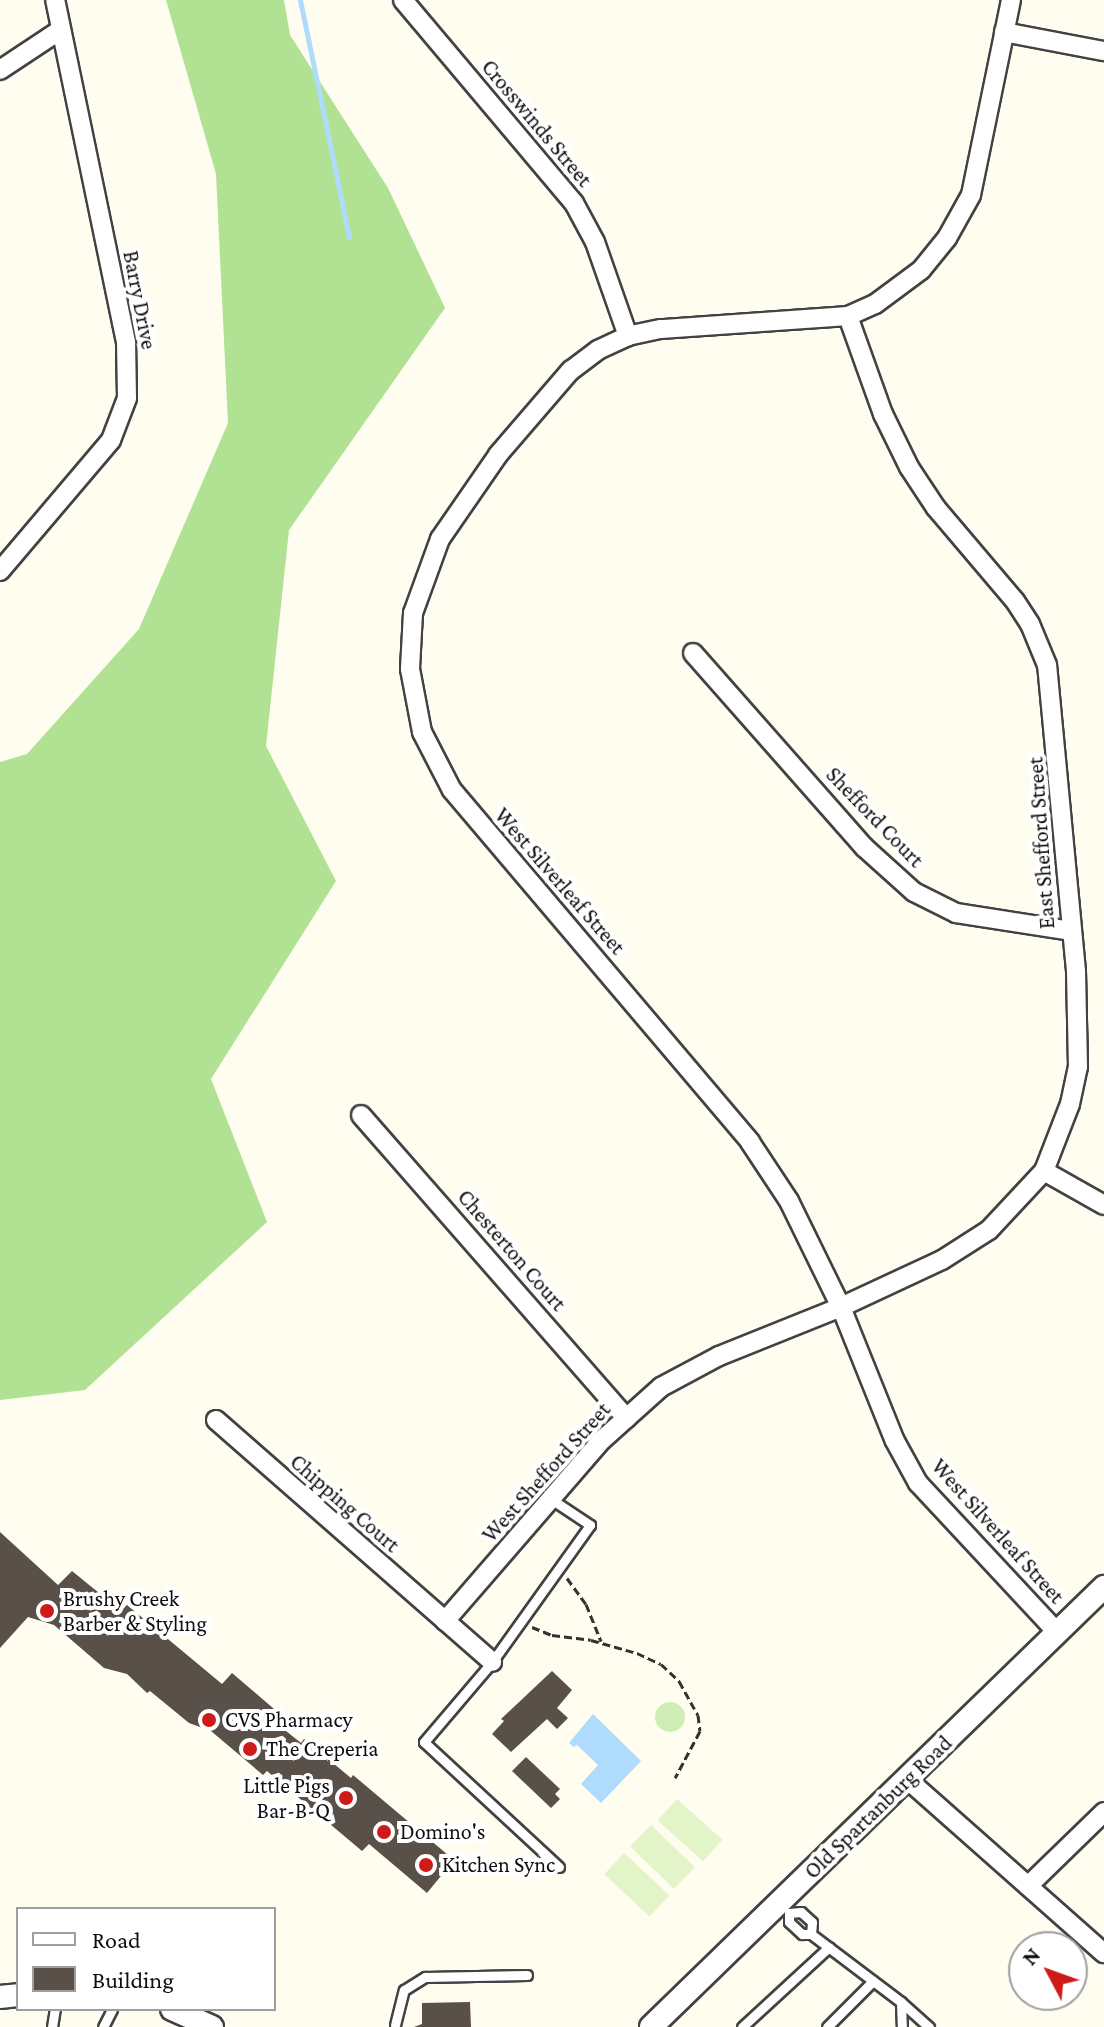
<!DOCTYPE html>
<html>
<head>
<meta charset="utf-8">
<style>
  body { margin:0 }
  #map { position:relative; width:1104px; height:2027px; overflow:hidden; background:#fffdf0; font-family:"Crimson Pro",serif }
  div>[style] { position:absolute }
  .green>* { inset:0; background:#cfeeb5 }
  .round { border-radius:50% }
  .forest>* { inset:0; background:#b1e193 }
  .pitch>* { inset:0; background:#e2f4c8; transform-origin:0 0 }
  .water>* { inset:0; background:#afdbfc }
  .stream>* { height:5px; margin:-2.5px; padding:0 2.5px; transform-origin:2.5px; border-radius:2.5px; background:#afdbfc }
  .building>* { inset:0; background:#59504a }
  .path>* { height:3px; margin-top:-1.5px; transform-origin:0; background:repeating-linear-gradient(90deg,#313131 0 8px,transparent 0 12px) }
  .roads { filter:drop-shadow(2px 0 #424242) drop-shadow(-2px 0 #424242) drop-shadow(0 2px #424242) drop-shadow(0 -2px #424242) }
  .service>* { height:9px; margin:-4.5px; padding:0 4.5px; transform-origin:4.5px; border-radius:4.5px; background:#fff }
  .minor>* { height:18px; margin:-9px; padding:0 9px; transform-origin:9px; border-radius:9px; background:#fff }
  .tertiary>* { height:22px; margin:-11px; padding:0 11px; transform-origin:11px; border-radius:11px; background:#fff }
  .dots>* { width:22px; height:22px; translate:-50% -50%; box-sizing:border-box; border:4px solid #fff; border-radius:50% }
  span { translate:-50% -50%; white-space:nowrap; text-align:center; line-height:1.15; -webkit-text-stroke:8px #fff; paint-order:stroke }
  .street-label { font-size:22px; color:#0f0f0f }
  .poi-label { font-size:22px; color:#0f0f0f }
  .left { translate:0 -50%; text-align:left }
  .right { translate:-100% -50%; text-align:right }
  .legend { position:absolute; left:16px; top:1907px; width:260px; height:104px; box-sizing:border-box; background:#fff; border:2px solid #9f9f9f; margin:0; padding:10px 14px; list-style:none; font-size:24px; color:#0f0f0f }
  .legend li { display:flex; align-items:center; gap:16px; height:40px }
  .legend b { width:40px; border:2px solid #9f9f9f }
  .north { position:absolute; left:1008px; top:1931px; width:80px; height:80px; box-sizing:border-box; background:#fff; border:2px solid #9f9f9f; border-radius:50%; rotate:311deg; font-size:22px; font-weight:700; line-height:32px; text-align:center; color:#0f0f0f }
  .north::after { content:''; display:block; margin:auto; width:28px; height:36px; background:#ce1a18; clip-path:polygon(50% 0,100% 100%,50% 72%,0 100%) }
</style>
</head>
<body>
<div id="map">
  <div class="green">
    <div class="round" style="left:655px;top:1702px;width:30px;height:30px"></div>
  </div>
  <div class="forest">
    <div style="clip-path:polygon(166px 0,284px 0,290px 35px,388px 188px,445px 308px,289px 530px,266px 746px,336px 881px,211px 1079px,267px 1222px,85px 1390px,0 1400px,0 762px,27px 754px,139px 629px,228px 423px,216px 174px)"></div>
  </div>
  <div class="pitch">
    <div style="left:677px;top:1799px;width:61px;height:29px;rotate:42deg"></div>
    <div style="left:651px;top:1825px;width:61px;height:30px;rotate:44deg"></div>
    <div style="left:624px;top:1853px;width:62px;height:29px;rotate:43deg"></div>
  </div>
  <div class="water">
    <div style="clip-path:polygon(593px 1714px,641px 1761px,601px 1803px,581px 1784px,598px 1765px,577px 1745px,574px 1747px,569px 1743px)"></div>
  </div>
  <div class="stream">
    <div style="left:300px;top:0;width:242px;rotate:78.3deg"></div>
  </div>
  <div class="building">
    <div style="clip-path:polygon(0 1532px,58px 1585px,72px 1571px,104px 1597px,109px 1590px,222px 1684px,232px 1673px,287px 1720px,281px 1727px,301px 1743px,304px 1739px,351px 1778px,353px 1775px,454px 1860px,427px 1893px,369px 1844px,362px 1851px,267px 1771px,263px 1775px,211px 1731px,189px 1723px,150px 1691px,147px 1693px,127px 1674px,104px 1668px,54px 1625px,28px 1617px,0 1648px)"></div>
    <div style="clip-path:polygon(552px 1671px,572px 1690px,557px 1708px,568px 1718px,557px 1729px,547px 1719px,511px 1752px,492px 1734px,504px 1721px,501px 1719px)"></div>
    <div style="clip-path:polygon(526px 1757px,560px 1789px,555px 1794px,560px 1799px,551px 1808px,512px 1771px)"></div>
    <div style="clip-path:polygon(470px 2002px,471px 2027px,414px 2027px,422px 2024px,422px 2003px)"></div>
  </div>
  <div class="path">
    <div style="left:567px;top:1578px;width:32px;rotate:54deg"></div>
    <div style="left:586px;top:1604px;width:40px;rotate:68deg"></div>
    <div style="left:532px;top:1627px;width:22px;rotate:22deg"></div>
    <div style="left:552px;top:1635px;width:39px;rotate:7deg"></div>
    <div style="left:591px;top:1640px;width:48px;rotate:15.8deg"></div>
    <div style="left:637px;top:1653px;width:26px;rotate:25deg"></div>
    <div style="left:661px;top:1664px;width:25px;rotate:43deg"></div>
    <div style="left:679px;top:1681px;width:39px;rotate:61deg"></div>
    <div style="left:698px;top:1715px;width:16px;rotate:83deg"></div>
    <div style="left:700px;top:1731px;width:53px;rotate:118deg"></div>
  </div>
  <div class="roads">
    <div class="service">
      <div style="left:551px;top:1499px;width:47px;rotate:33.7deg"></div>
      <div style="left:590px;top:1525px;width:168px;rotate:125.6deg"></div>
      <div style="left:492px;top:1662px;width:105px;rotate:130.4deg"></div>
      <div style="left:424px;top:1742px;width:184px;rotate:42.8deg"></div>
      <div style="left:811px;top:1934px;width:12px;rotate:-85deg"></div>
      <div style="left:812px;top:1922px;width:15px;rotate:-138deg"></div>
      <div style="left:801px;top:1912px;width:12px;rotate:175deg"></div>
      <div style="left:789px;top:1913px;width:9px;rotate:90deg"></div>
      <div style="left:789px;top:1922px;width:18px;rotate:43deg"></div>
      <div style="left:802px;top:1934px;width:9px"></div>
      <div style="left:811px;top:1934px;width:113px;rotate:37.1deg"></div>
      <div style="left:901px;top:2002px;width:25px;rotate:88deg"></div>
      <div style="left:901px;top:2002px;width:38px;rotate:42deg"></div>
      <div style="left:395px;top:2025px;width:36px;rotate:-76deg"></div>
      <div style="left:404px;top:1990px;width:25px;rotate:-32deg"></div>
      <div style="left:425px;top:1977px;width:102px;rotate:-1.1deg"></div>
      <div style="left:52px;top:2027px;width:18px;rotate:-81deg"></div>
      <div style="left:103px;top:2027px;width:20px;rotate:-63deg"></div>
      <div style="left:742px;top:2027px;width:118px;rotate:-42.6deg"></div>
      <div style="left:827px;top:2027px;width:65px;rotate:-45deg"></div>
    </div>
    <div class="minor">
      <div style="left:403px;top:0;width:265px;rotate:49.9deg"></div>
      <div style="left:574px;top:203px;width:44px;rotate:61.7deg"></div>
      <div style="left:595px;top:242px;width:100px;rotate:70.7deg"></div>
      <div style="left:1011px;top:0;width:199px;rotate:101.6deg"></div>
      <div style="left:971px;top:195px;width:49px;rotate:119.2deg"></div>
      <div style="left:947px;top:238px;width:41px;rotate:129.1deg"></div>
      <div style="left:921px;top:270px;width:57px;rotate:143.5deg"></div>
      <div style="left:875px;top:304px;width:30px;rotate:156deg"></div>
      <div style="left:848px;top:316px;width:188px;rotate:176deg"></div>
      <div style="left:660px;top:329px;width:33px;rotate:168deg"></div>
      <div style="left:628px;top:336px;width:33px;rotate:155deg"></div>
      <div style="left:598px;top:350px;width:34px;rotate:143deg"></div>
      <div style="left:571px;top:370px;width:112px;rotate:130.7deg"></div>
      <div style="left:498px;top:455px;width:102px;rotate:124.6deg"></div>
      <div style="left:440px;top:539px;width:79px;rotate:110deg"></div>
      <div style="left:413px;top:613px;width:56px;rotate:93.1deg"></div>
      <div style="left:410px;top:669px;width:64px;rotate:79.2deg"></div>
      <div style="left:422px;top:732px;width:65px;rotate:62.7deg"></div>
      <div style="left:452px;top:790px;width:461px;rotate:49.7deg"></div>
      <div style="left:750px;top:1142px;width:71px;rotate:56.5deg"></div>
      <div style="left:789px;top:1201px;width:118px;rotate:63.9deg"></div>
      <div style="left:841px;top:1307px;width:144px;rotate:68.1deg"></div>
      <div style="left:895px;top:1441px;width:48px;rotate:61.3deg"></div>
      <div style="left:918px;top:1483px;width:204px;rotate:47deg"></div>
      <div style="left:1004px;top:32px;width:102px;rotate:10.8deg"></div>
      <div style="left:0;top:70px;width:71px;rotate:-33.5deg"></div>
      <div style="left:0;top:571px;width:172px;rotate:-49.7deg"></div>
      <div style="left:111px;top:440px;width:45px;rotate:-69.1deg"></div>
      <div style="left:127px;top:398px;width:56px;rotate:-91deg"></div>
      <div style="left:126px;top:342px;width:349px;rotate:-101.7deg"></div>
      <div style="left:693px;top:653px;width:259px;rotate:48.6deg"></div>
      <div style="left:864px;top:847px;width:67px;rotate:42deg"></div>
      <div style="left:914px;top:892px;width:47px;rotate:26.6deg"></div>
      <div style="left:956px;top:913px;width:116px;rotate:8.9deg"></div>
      <div style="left:361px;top:1115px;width:403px;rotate:48.8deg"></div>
      <div style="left:1044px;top:1171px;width:69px;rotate:29.5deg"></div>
      <div style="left:216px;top:1420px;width:367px;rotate:41.2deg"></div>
      <div style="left:445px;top:1621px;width:240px;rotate:-49.1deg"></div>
      <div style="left:602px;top:1440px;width:79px;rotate:-41.9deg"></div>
      <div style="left:661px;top:1387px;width:66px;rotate:-28.1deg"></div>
      <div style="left:719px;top:1356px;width:131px;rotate:-21.9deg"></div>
      <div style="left:841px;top:1307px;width:111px;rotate:-25deg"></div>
      <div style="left:942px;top:1260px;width:56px;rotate:-32.6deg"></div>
      <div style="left:989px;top:1230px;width:81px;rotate:-47deg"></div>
      <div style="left:1044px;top:1171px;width:72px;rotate:-68.8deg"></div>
      <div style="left:1070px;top:1104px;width:38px;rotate:-78deg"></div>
      <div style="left:1078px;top:1067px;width:96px;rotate:-91.2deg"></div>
      <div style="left:1076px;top:971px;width:307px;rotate:-95.4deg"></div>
      <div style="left:1047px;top:665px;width:44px;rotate:-112.5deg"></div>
      <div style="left:1030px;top:624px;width:27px;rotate:-123deg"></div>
      <div style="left:1015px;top:601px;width:122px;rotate:-130.3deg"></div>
      <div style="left:936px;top:508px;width:49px;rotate:-123.4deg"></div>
      <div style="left:909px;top:467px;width:59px;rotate:-116.1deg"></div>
      <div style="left:883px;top:414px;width:104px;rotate:-109.7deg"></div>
      <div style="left:907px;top:1779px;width:263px;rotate:41.5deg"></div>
      <div style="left:1028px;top:1886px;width:106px;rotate:-44.2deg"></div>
    </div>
    <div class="tertiary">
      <div style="left:0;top:1997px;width:18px;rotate:-6deg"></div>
      <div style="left:172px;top:2009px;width:44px;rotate:24.2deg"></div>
      <div style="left:651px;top:2027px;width:632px;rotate:-44.17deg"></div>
    </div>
  </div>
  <div class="dots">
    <div style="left:47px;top:1611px;background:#ce1a18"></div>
    <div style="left:209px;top:1720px;background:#ce1a18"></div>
    <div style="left:250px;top:1749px;background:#ce1a18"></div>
    <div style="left:346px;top:1798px;background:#ce1a18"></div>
    <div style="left:384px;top:1832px;background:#ce1a18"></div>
    <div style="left:426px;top:1865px;background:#ce1a18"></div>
  </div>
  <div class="street-label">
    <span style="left:537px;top:123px;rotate:50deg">Crosswinds Street</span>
    <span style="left:140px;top:300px;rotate:79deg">Barry Drive</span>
    <span style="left:875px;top:817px;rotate:46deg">Shefford Court</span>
    <span style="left:1041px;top:843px;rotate:-94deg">East Shefford Street</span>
    <span style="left:560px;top:881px;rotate:49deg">West Silverleaf Street</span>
    <span style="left:512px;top:1250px;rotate:49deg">Chesterton Court</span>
    <span style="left:546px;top:1472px;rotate:-48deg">West Shefford Street</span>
    <span style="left:345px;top:1503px;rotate:41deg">Chipping Court</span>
    <span style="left:998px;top:1531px;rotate:48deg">West Silverleaf Street</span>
    <span style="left:878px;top:1807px;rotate:-44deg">Old Spartanburg Road</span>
  </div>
  <div class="poi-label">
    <span class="left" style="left:63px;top:1611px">Brushy Creek<br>Barber &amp; Styling</span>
    <span class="left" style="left:225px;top:1720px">CVS Pharmacy</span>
    <span class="left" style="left:266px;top:1749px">The Creperia</span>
    <span class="right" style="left:330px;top:1798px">Little Pigs<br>Bar-B-Q</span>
    <span class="left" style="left:400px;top:1832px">Domino's</span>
    <span class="left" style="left:442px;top:1865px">Kitchen Sync</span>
  </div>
  <ul class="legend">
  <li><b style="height:10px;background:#fff"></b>Road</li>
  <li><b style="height:22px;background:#59504a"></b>Building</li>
  </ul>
  <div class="north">N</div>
</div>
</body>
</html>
